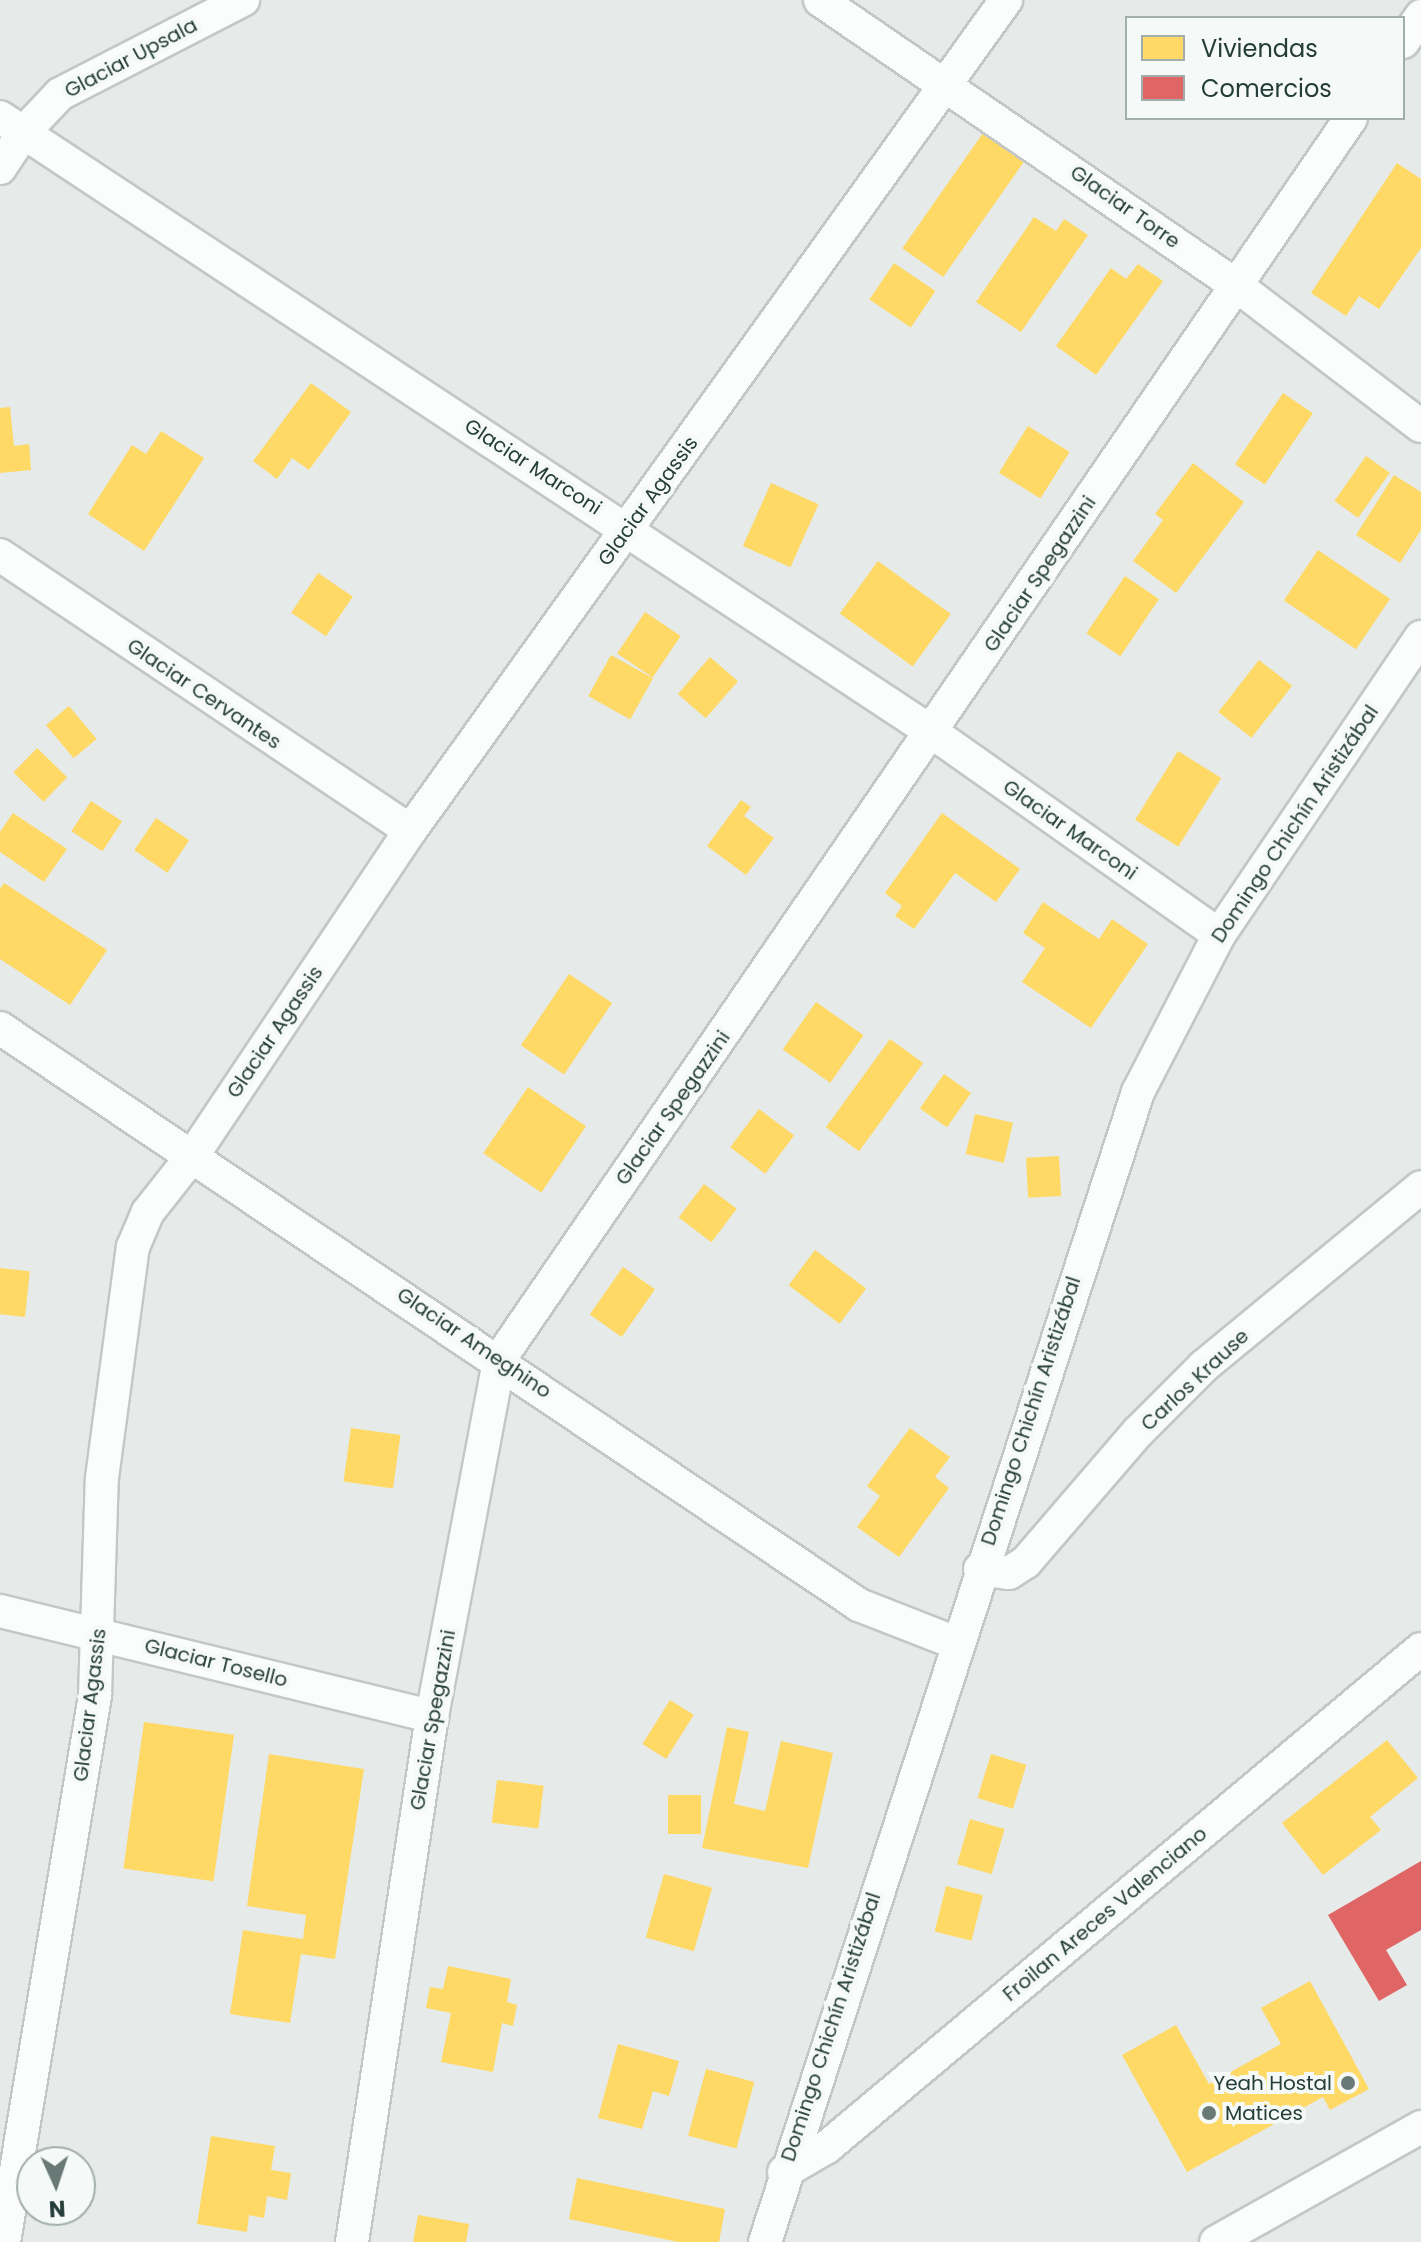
<!DOCTYPE html>
<html>
<head>
<meta charset="utf-8">
<style>
  body { margin:0 }
  #map { position:relative; width:1421px; height:2242px; overflow:hidden; background:#e6eae8; font-family:Poppins,sans-serif }
  div>[style] { position:absolute }
  .homes>* { inset:0; background:#ffd966; transform-origin:0 0 }
  .shops>* { inset:0; background:#e06666 }
  .roads { filter:drop-shadow(2px 0 #c3c7c5) drop-shadow(-2px 0 #c3c7c5) drop-shadow(0 2px #c3c7c5) drop-shadow(0 -2px #c3c7c5) }
  .street>* { height:32px; margin:-16px; padding:0 16px; transform-origin:16px; border-radius:16px; background:#fbfcfc }
  .dots>* { width:22px; height:22px; translate:-50% -50%; box-sizing:border-box; border:4px solid #f5f9f7; border-radius:50% }
  span { translate:-50% -50%; white-space:nowrap; text-align:center; line-height:1.15; -webkit-text-stroke:8px #f5f9f7; paint-order:stroke }
  .street-label { font-size:20px; color:#253d38 }
  .poi-label { font-size:20px; color:#253d38 }
  .right { translate:-100% -50%; text-align:right }
  .left { translate:0 -50%; text-align:left }
  .legend { position:absolute; left:1125px; top:16px; width:280px; height:104px; box-sizing:border-box; background:#f5f9f7; border:2px solid #a2aeab; margin:0; padding:10px 14px; list-style:none; font-size:24px; color:#253d38 }
  .legend li { display:flex; align-items:center; gap:16px; height:40px }
  .legend b { width:40px; border:2px solid #a2aeab }
  .north { position:absolute; left:16px; top:2146px; width:80px; height:80px; box-sizing:border-box; background:#f5f9f7; border:2px solid #a2aeab; border-radius:50%; rotate:177deg; font-size:22px; font-weight:700; line-height:32px; text-align:center; color:#253d38 }
  .north::after { content:''; display:block; margin:auto; width:28px; height:36px; background:#697a76; clip-path:polygon(50% 0,100% 100%,50% 72%,0 100%) }
</style>
</head>
<body>
<div id="map">
  <div class="homes">
    <div style="left:990px;top:123px;width:50px;height:153px;rotate:35deg"></div>
    <div style="clip-path:polygon(1397px 163px,1421px 179px,1421px 248px,1379px 309px,1359px 296px,1346px 316px,1311px 293px)"></div>
    <div style="clip-path:polygon(1034px 217px,1056px 231px,1064px 219px,1088px 235px,1021px 332px,976px 302px)"></div>
    <div style="left:894px;top:263px;width:50px;height:44px;rotate:34deg"></div>
    <div style="clip-path:polygon(1138px 264px,1163px 281px,1096px 375px,1056px 346px,1111px 268px,1126px 279px)"></div>
    <div style="clip-path:polygon(311px 383px,351px 412px,309px 470px,292px 458px,277px 479px,253px 461px)"></div>
    <div style="left:1283px;top:393px;width:36px;height:86px;rotate:34deg"></div>
    <div style="clip-path:polygon(10px 407px,14px 446px,29px 444px,31px 470px,0 473px,0 408px)"></div>
    <div style="left:1028px;top:426px;width:49px;height:55px;rotate:32deg"></div>
    <div style="clip-path:polygon(161px 431px,204px 458px,144px 551px,88px 514px,132px 445px,146px 454px)"></div>
    <div style="left:1366px;top:456px;width:29px;height:55px;rotate:35deg"></div>
    <div style="clip-path:polygon(1193px 463px,1244px 502px,1176px 593px,1133px 561px,1163px 520px,1155px 514px)"></div>
    <div style="clip-path:polygon(1394px 475px,1421px 492px,1421px 530px,1400px 563px,1356px 535px)"></div>
    <div style="left:771px;top:483px;width:52px;height:69px;rotate:24deg"></div>
    <div style="left:1318px;top:550px;width:87px;height:61px;rotate:34deg"></div>
    <div style="left:878px;top:561px;width:90px;height:65px;rotate:36deg"></div>
    <div style="left:318px;top:573px;width:42px;height:48px;rotate:34deg"></div>
    <div style="left:1125px;top:576px;width:41px;height:69px;rotate:34deg"></div>
    <div style="left:645px;top:612px;width:43px;height:50px;rotate:34deg"></div>
    <div style="left:611px;top:655px;width:48px;height:47px;rotate:29deg"></div>
    <div style="left:710px;top:657px;width:37px;height:49px;rotate:41deg"></div>
    <div style="left:1259px;top:660px;width:42px;height:66px;rotate:38deg"></div>
    <div style="left:69px;top:706px;width:43px;height:30px;rotate:50deg"></div>
    <div style="left:37px;top:748px;width:42px;height:34px;rotate:44deg"></div>
    <div style="left:1178px;top:751px;width:51px;height:81px;rotate:32deg"></div>
    <div style="clip-path:polygon(741px 800px,751px 807px,744px 816px,774px 838px,746px 875px,707px 846px)"></div>
    <div style="left:91px;top:801px;width:37px;height:36px;rotate:33deg"></div>
    <div style="clip-path:polygon(13px 813px,67px 849px,44px 882px,0 852px,0 832px)"></div>
    <div style="clip-path:polygon(942px 813px,1020px 869px,996px 902px,955px 873px,914px 929px,895px 916px,902px 906px,885px 893px)"></div>
    <div style="left:156px;top:818px;width:40px;height:39px;rotate:34deg"></div>
    <div style="clip-path:polygon(4px 883px,107px 950px,70px 1005px,0 959px,0 889px)"></div>
    <div style="clip-path:polygon(1043px 902px,1099px 939px,1112px 919px,1148px 944px,1091px 1028px,1022px 982px,1045px 948px,1023px 933px)"></div>
    <div style="left:569px;top:974px;width:52px;height:86px;rotate:34deg"></div>
    <div style="left:816px;top:1002px;width:58px;height:58px;rotate:35deg"></div>
    <div style="left:890px;top:1039px;width:41px;height:109px;rotate:36deg"></div>
    <div style="left:944px;top:1074px;width:33px;height:42px;rotate:35deg"></div>
    <div style="left:528px;top:1087px;width:70px;height:80px;rotate:34deg"></div>
    <div style="left:759px;top:1109px;width:44px;height:48px;rotate:37deg"></div>
    <div style="left:975px;top:1114px;width:39px;height:41px;rotate:13deg"></div>
    <div style="left:1059px;top:1156px;width:40px;height:33px;rotate:87deg"></div>
    <div style="left:704px;top:1184px;width:41px;height:42px;rotate:37deg"></div>
    <div style="left:815px;top:1250px;width:64px;height:44px;rotate:37deg"></div>
    <div style="left:623px;top:1267px;width:39px;height:58px;rotate:35deg"></div>
    <div style="left:0;top:1268px;width:30px;height:46px;rotate:6deg"></div>
    <div style="left:351px;top:1428px;width:50px;height:54px;rotate:8deg"></div>
    <div style="clip-path:polygon(910px 1428px,950px 1457px,935px 1477px,949px 1488px,899px 1557px,857px 1527px,880px 1496px,867px 1486px)"></div>
    <div style="left:670px;top:1700px;width:28px;height:52px;rotate:32deg"></div>
    <div style="left:144px;top:1722px;width:91px;height:148px;rotate:8deg"></div>
    <div style="clip-path:polygon(727px 1727px,749px 1732px,734px 1804px,765px 1811px,781px 1741px,833px 1753px,808px 1868px,702px 1848px)"></div>
    <div style="clip-path:polygon(1387px 1740px,1418px 1778px,1370px 1817px,1381px 1830px,1323px 1875px,1282px 1823px)"></div>
    <div style="clip-path:polygon(269px 1754px,364px 1769px,335px 1959px,301px 1954px,290px 2023px,230px 2014px,243px 1930px,303px 1939px,306px 1915px,247px 1906px)"></div>
    <div style="left:991px;top:1754px;width:37px;height:46px;rotate:17deg"></div>
    <div style="left:497px;top:1780px;width:47px;height:43px;rotate:7deg"></div>
    <div style="left:701px;top:1795px;width:39px;height:33px;rotate:90deg"></div>
    <div style="left:970px;top:1819px;width:36px;height:47px;rotate:16deg"></div>
    <div style="left:664px;top:1874px;width:50px;height:66px;rotate:16deg"></div>
    <div style="left:946px;top:1886px;width:38px;height:47px;rotate:14deg"></div>
    <div style="clip-path:polygon(448px 1966px,511px 1979px,507px 2002px,517px 2005px,513px 2026px,502px 2023px,493px 2072px,441px 2062px,451px 2013px,426px 2008px,430px 1987px,443px 1989px)"></div>
    <div style="clip-path:polygon(1310px 1981px,1369px 2089px,1330px 2110px,1323px 2097px,1187px 2172px,1122px 2055px,1176px 2025px,1209px 2084px,1281px 2044px,1261px 2008px)"></div>
    <div style="clip-path:polygon(618px 2044px,679px 2061px,669px 2096px,653px 2091px,642px 2129px,598px 2118px)"></div>
    <div style="left:706px;top:2069px;width:50px;height:69px;rotate:15deg"></div>
    <div style="clip-path:polygon(211px 2136px,275px 2146px,271px 2170px,291px 2173px,287px 2200px,267px 2196px,264px 2218px,249px 2215px,247px 2232px,197px 2224px)"></div>
    <div style="clip-path:polygon(577px 2178px,725px 2209px,719px 2242px,678px 2242px,569px 2219px)"></div>
    <div style="clip-path:polygon(418px 2215px,469px 2224px,466px 2242px,413px 2242px)"></div>
  </div>
  <div class="shops">
    <div style="clip-path:polygon(1421px 1861px,1421px 1930px,1386px 1950px,1407px 1985px,1379px 2001px,1328px 1915px)"></div>
  </div>
  <div class="roads">
    <div class="street">
      <div style="left:820px;top:0;width:506px;rotate:34.44deg"></div>
      <div style="left:1237px;top:286px;width:231px;rotate:37.3deg"></div>
      <div style="left:1403px;top:42px;width:32px;rotate:-55deg"></div>
      <div style="left:0;top:117px;width:1118px;rotate:33.43deg"></div>
      <div style="left:933px;top:733px;width:350px;rotate:35.2deg"></div>
      <div style="left:0;top:168px;width:43px;rotate:-56.3deg"></div>
      <div style="left:24px;top:132px;width:52px;rotate:-46.5deg"></div>
      <div style="left:60px;top:94px;width:206px;rotate:-27.2deg"></div>
      <div style="left:0;top:555px;width:494px;rotate:33.9deg"></div>
      <div style="left:0;top:1028px;width:1035px;rotate:33.89deg"></div>
      <div style="left:859px;top:1605px;width:104px;rotate:21.4deg"></div>
      <div style="left:980px;top:1569px;width:29px;rotate:8deg"></div>
      <div style="left:1009px;top:1573px;width:20px;rotate:-33deg"></div>
      <div style="left:1026px;top:1562px;width:172px;rotate:-49.3deg"></div>
      <div style="left:1138px;top:1432px;width:93px;rotate:-45deg"></div>
      <div style="left:1204px;top:1366px;width:281px;rotate:-39.5deg"></div>
      <div style="left:0;top:1611px;width:445px;rotate:13.7deg"></div>
      <div style="left:784px;top:2172px;width:50px;rotate:-30.2deg"></div>
      <div style="left:827px;top:2147px;width:775px;rotate:-39.98deg"></div>
      <div style="left:4px;top:2242px;width:555px;rotate:-80.55deg"></div>
      <div style="left:95px;top:1695px;width:217px;rotate:-88.2deg"></div>
      <div style="left:102px;top:1478px;width:233px;rotate:-82.4deg"></div>
      <div style="left:133px;top:1247px;width:38px;rotate:-67deg"></div>
      <div style="left:148px;top:1212px;width:73px;rotate:-51.7deg"></div>
      <div style="left:193px;top:1155px;width:390px;rotate:-56.2deg"></div>
      <div style="left:410px;top:831px;width:1023px;rotate:-54.35deg"></div>
      <div style="left:352px;top:2242px;width:532px;rotate:-81.35deg"></div>
      <div style="left:432px;top:1716px;width:362px;rotate:-79.3deg"></div>
      <div style="left:499px;top:1360px;width:1506px;rotate:-55.55deg"></div>
      <div style="left:765px;top:2242px;width:1209px;rotate:-72.03deg"></div>
      <div style="left:1138px;top:1092px;width:177px;rotate:-62.7deg"></div>
      <div style="left:1219px;top:935px;width:360px;rotate:-55.9deg"></div>
      <div style="left:1216px;top:2242px;width:235px;rotate:-29.3deg"></div>
    </div>
  </div>
  <div class="dots">
    <div style="left:1348px;top:2083px;background:#697a76"></div>
    <div style="left:1209px;top:2113px;background:#697a76"></div>
  </div>
  <div class="street-label">
    <span style="left:131px;top:58px;rotate:-28deg">Glaciar Upsala</span>
    <span style="left:1125px;top:207px;rotate:35deg">Glaciar Torre</span>
    <span style="left:533px;top:467px;rotate:33deg">Glaciar Marconi</span>
    <span style="left:648px;top:501px;rotate:-54deg">Glaciar Agassis</span>
    <span style="left:1040px;top:574px;rotate:-56deg">Glaciar Spegazzini</span>
    <span style="left:204px;top:694px;rotate:34deg">Glaciar Cervantes</span>
    <span style="left:1295px;top:824px;rotate:-56deg">Domingo Chichín Aristizábal</span>
    <span style="left:1070px;top:830px;rotate:35deg">Glaciar Marconi</span>
    <span style="left:275px;top:1032px;rotate:-56deg">Glaciar Agassis</span>
    <span style="left:673px;top:1108px;rotate:-55deg">Glaciar Spegazzini</span>
    <span style="left:474px;top:1343px;rotate:34deg">Glaciar Ameghino</span>
    <span style="left:1195px;top:1380px;rotate:-43deg">Carlos Krause</span>
    <span style="left:1031px;top:1411px;rotate:-72deg">Domingo Chichín Aristizábal</span>
    <span style="left:216px;top:1663px;rotate:14deg">Glaciar Tosello</span>
    <span style="left:90px;top:1705px;rotate:-83deg">Glaciar Agassis</span>
    <span style="left:433px;top:1720px;rotate:-80deg">Glaciar Spegazzini</span>
    <span style="left:1105px;top:1914px;rotate:-40deg">Froilan Areces Valenciano</span>
    <span style="left:831px;top:2027px;rotate:-72deg">Domingo Chichín Aristizábal</span>
  </div>
  <div class="poi-label">
    <span class="right" style="left:1332px;top:2083px">Yeah Hostal</span>
    <span class="left" style="left:1225px;top:2113px">Matices</span>
  </div>
  <ul class="legend">
  <li><b style="height:22px;background:#ffd966"></b>Viviendas</li>
  <li><b style="height:22px;background:#e06666"></b>Comercios</li>
  </ul>
  <div class="north">N</div>
</div>
</body>
</html>
